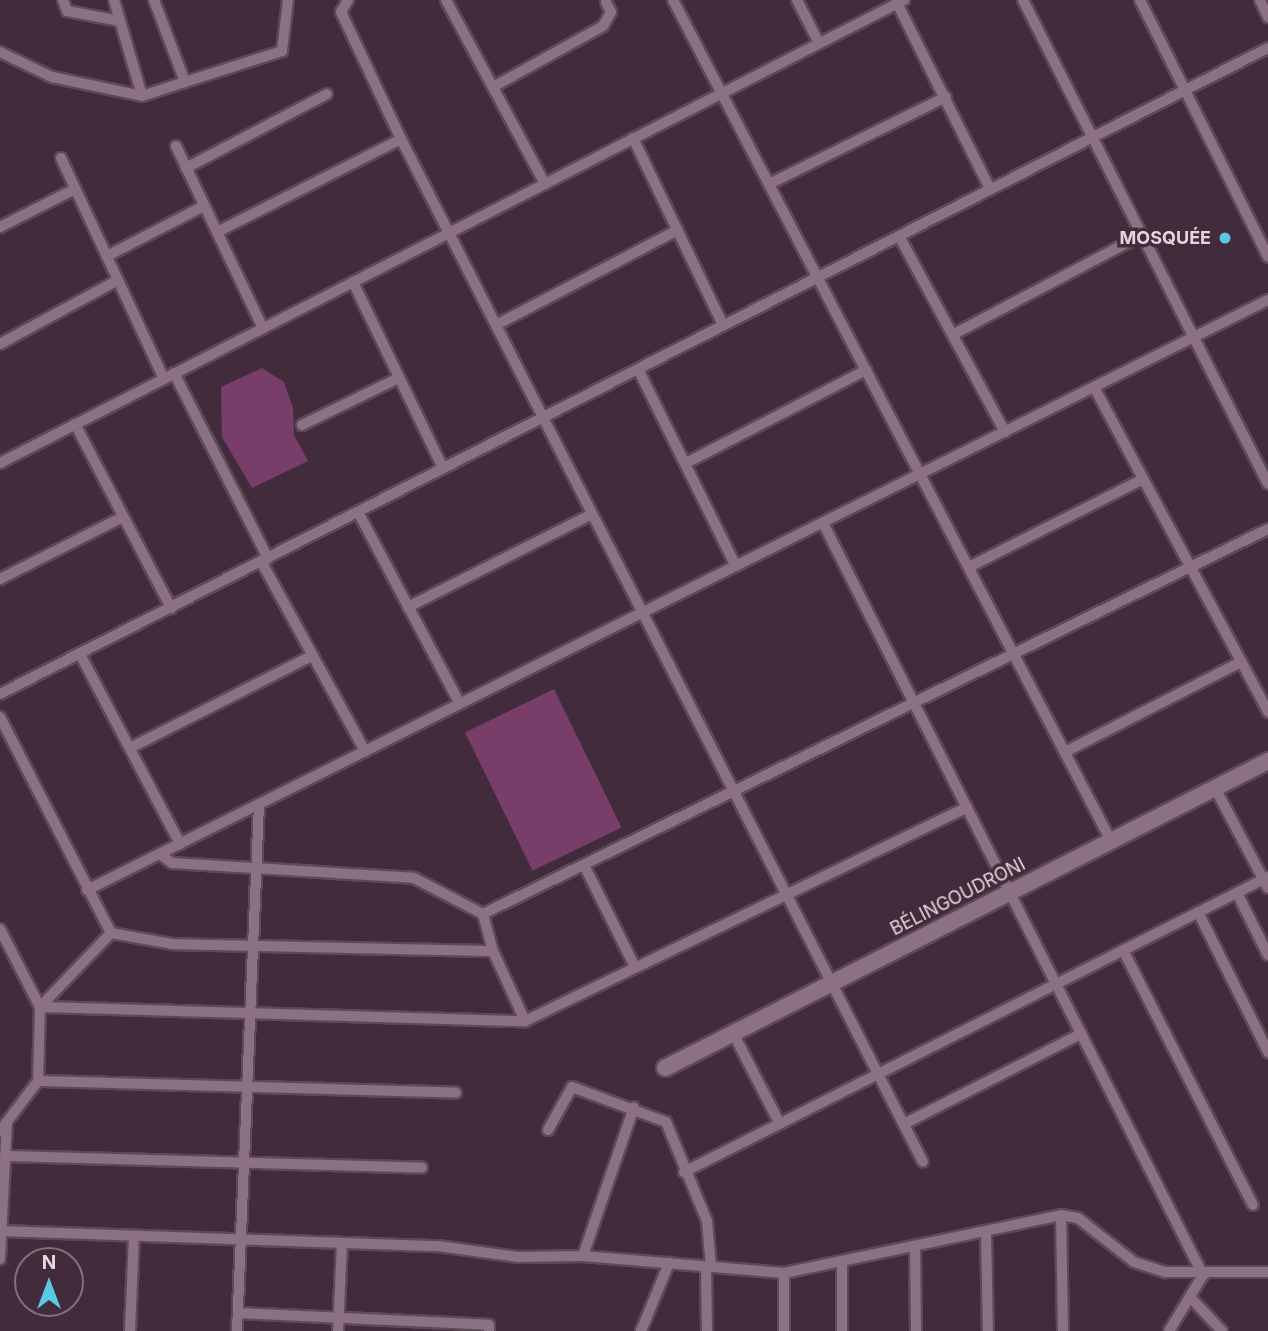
<!DOCTYPE html>
<html>
<head>
<meta charset="utf-8">
<style>
  body { margin:0 }
  #map { position:relative; width:1268px; height:1331px; overflow:hidden; background:#422c3b; font-family:Inter,sans-serif }
  div>[style] { position:absolute }
  .green>* { inset:0; background:#793d6a; transform-origin:0 0 }
  .roads { filter:drop-shadow(2px 0 #5d4a57) drop-shadow(-2px 0 #5d4a57) drop-shadow(0 2px #5d4a57) drop-shadow(0 -2px #5d4a57) }
  .street>* { height:10px; margin:-5px; padding:0 5px; transform-origin:5px; border-radius:5px; background:#8b7183 }
  .secondary>* { height:16px; margin:-8px; padding:0 8px; transform-origin:8px; border-radius:8px; background:#8b7183 }
  .dots>* { width:19px; height:19px; translate:-50% -50%; box-sizing:border-box; border:4px solid #422c3b; border-radius:50% }
  span { translate:-50% -50%; white-space:nowrap; text-align:center; line-height:1.15; -webkit-text-stroke:7px #422c3b; paint-order:stroke }
  .poi-label { font-size:18px; color:#e4d5df; font-weight:700 }
  .right { translate:-100% -50%; text-align:right }
  .street-label { font-size:18px; color:#e4d5df }
  .north { position:absolute; left:14px; top:1247px; width:70px; height:70px; box-sizing:border-box; background:#422c3b; border:2px solid #83707d; border-radius:50%; rotate:0deg; font-size:19px; font-weight:700; line-height:28px; text-align:center; color:#e4d5df }
  .north::after { content:''; display:block; margin:auto; width:24px; height:32px; background:#59c8e5; clip-path:polygon(50% 0,100% 100%,50% 72%,0 100%) }
</style>
</head>
<body>
<div id="map">
  <div class="green">
    <div style="clip-path:polygon(262px 368px,284px 382px,293px 408px,294px 435px,308px 461px,252px 488px,222px 437px,221px 387px)"></div>
    <div style="left:554px;top:689px;width:154px;height:99px;rotate:64deg"></div>
  </div>
  <div class="roads">
    <div class="street">
      <div style="left:63px;top:0;width:12px;rotate:70deg"></div>
      <div style="left:67px;top:11px;width:54px;rotate:10.7deg"></div>
      <div style="left:114px;top:0;width:100px;rotate:73.7deg"></div>
      <div style="left:154px;top:0;width:88px;rotate:69.3deg"></div>
      <div style="left:185px;top:82px;width:102px;rotate:-17.7deg"></div>
      <div style="left:282px;top:51px;width:51px;rotate:-83.3deg"></div>
      <div style="left:348px;top:0;width:14px;rotate:120deg"></div>
      <div style="left:341px;top:12px;width:140px;rotate:64.7deg"></div>
      <div style="left:401px;top:139px;width:1148px;rotate:62.97deg"></div>
      <div style="left:446px;top:0;width:209px;rotate:61.7deg"></div>
      <div style="left:673px;top:0;width:948px;rotate:62.49deg"></div>
      <div style="left:797px;top:0;width:48px;rotate:62.9deg"></div>
      <div style="left:1023px;top:0;width:542px;rotate:63.15deg"></div>
      <div style="left:1140px;top:0;width:287px;rotate:63.5deg"></div>
      <div style="left:1260px;top:0;width:19px;rotate:65deg"></div>
      <div style="left:897px;top:3px;width:208px;rotate:63.4deg"></div>
      <div style="left:0;top:52px;width:58px;rotate:25.7deg"></div>
      <div style="left:52px;top:77px;width:92px;rotate:11.9deg"></div>
      <div style="left:142px;top:96px;width:45px;rotate:-18deg"></div>
      <div style="left:493px;top:87px;width:126px;rotate:-29deg"></div>
      <div style="left:603px;top:26px;width:16px;rotate:-60deg"></div>
      <div style="left:611px;top:12px;width:11px;rotate:-117deg"></div>
      <div style="left:633px;top:138px;width:208px;rotate:64.3deg"></div>
      <div style="left:176px;top:146px;width:202px;rotate:64.5deg"></div>
      <div style="left:61px;top:158px;width:244px;rotate:65deg"></div>
      <div style="left:186px;top:168px;width:159px;rotate:-27.7deg"></div>
      <div style="left:769px;top:184px;width:197px;rotate:-26.2deg"></div>
      <div style="left:0;top:227px;width:84px;rotate:-26.9deg"></div>
      <div style="left:217px;top:232px;width:206px;rotate:-26.8deg"></div>
      <div style="left:899px;top:236px;width:223px;rotate:61.6deg"></div>
      <div style="left:107px;top:256px;width:109px;rotate:-27.3deg"></div>
      <div style="left:353px;top:282px;width:207px;rotate:64.2deg"></div>
      <div style="left:496px;top:325px;width:205px;rotate:-27.6deg"></div>
      <div style="left:954px;top:334px;width:212px;rotate:-27.8deg"></div>
      <div style="left:0;top:344px;width:134px;rotate:-28.5deg"></div>
      <div style="left:638px;top:369px;width:220px;rotate:63.6deg"></div>
      <div style="left:174px;top:373px;width:208px;rotate:63.1deg"></div>
      <div style="left:1094px;top:387px;width:369px;rotate:61.8deg"></div>
      <div style="left:75px;top:424px;width:208px;rotate:62.4deg"></div>
      <div style="left:302px;top:425px;width:108px;rotate:-25.9deg"></div>
      <div style="left:0;top:463px;width:1016px;rotate:-27.12deg"></div>
      <div style="left:686px;top:463px;width:203px;rotate:-27.3deg"></div>
      <div style="left:358px;top:512px;width:217px;rotate:62deg"></div>
      <div style="left:823px;top:523px;width:843px;rotate:63.19deg"></div>
      <div style="left:261px;top:561px;width:217px;rotate:61.3deg"></div>
      <div style="left:969px;top:567px;width:195px;rotate:-26.8deg"></div>
      <div style="left:0;top:579px;width:138px;rotate:-26.8deg"></div>
      <div style="left:408px;top:607px;width:206px;rotate:-26.8deg"></div>
      <div style="left:80px;top:654px;width:215px;rotate:62.2deg"></div>
      <div style="left:0;top:694px;width:1423px;rotate:-27deg"></div>
      <div style="left:0;top:717px;width:243px;rotate:62.8deg"></div>
      <div style="left:111px;top:933px;width:63px;rotate:10.1deg"></div>
      <div style="left:173px;top:944px;width:320px;rotate:1.3deg"></div>
      <div style="left:130px;top:748px;width:205px;rotate:-26.9deg"></div>
      <div style="left:1065px;top:752px;width:198px;rotate:-27.1deg"></div>
      <div style="left:1215px;top:788px;width:113px;rotate:62.1deg"></div>
      <div style="left:160px;top:854px;width:15px;rotate:37deg"></div>
      <div style="left:172px;top:863px;width:242px;rotate:3.5deg"></div>
      <div style="left:414px;top:878px;width:78px;rotate:27.6deg"></div>
      <div style="left:483px;top:914px;width:38px;rotate:75deg"></div>
      <div style="left:493px;top:951px;width:77px;rotate:65.4deg"></div>
      <div style="left:584px;top:865px;width:114px;rotate:63.4deg"></div>
      <div style="left:87px;top:890px;width:1320px;rotate:-26.55deg"></div>
      <div style="left:1237px;top:893px;width:69px;rotate:63.4deg"></div>
      <div style="left:1198px;top:912px;width:157px;rotate:63.4deg"></div>
      <div style="left:483px;top:914px;width:874px;rotate:-26.13deg"></div>
      <div style="left:0;top:929px;width:88px;rotate:62.9deg"></div>
      <div style="left:40px;top:1007px;width:74px;rotate:91.5deg"></div>
      <div style="left:1123px;top:950px;width:286px;rotate:63deg"></div>
      <div style="left:40px;top:1007px;width:485px;rotate:1.7deg"></div>
      <div style="left:525px;top:1021px;width:491px;rotate:-25.8deg"></div>
      <div style="left:40px;top:1007px;width:103px;rotate:-46.2deg"></div>
      <div style="left:733px;top:1033px;width:102px;rotate:62.7deg"></div>
      <div style="left:904px;top:1124px;width:199px;rotate:-27deg"></div>
      <div style="left:548px;top:1130px;width:49px;rotate:-60.8deg"></div>
      <div style="left:572px;top:1087px;width:100px;rotate:20.4deg"></div>
      <div style="left:666px;top:1122px;width:107px;rotate:67.5deg"></div>
      <div style="left:707px;top:1221px;width:46px;rotate:85deg"></div>
      <div style="left:0;top:1131px;width:63px;rotate:-52.8deg"></div>
      <div style="left:38px;top:1081px;width:418px;rotate:1.6deg"></div>
      <div style="left:5px;top:1156px;width:417px;rotate:1.6deg"></div>
      <div style="left:684px;top:1172px;width:654px;rotate:-26.8deg"></div>
      <div style="left:1061px;top:1215px;width:116px;rotate:89deg"></div>
      <div style="left:1px;top:1231px;width:437px;rotate:2deg"></div>
      <div style="left:438px;top:1246px;width:81px;rotate:7.8deg"></div>
      <div style="left:518px;top:1257px;width:65px;rotate:-0.9deg"></div>
      <div style="left:583px;top:1256px;width:202px;rotate:4.8deg"></div>
      <div style="left:784px;top:1273px;width:283px;rotate:-11.8deg"></div>
      <div style="left:1061px;top:1215px;width:17px;rotate:10deg"></div>
      <div style="left:1078px;top:1218px;width:71px;rotate:38.2deg"></div>
      <div style="left:1134px;top:1262px;width:33px;rotate:18deg"></div>
      <div style="left:1165px;top:1272px;width:103px"></div>
      <div style="left:986px;top:1231px;width:100px;rotate:88.9deg"></div>
      <div style="left:915px;top:1246px;width:85px;rotate:89.3deg"></div>
      <div style="left:583px;top:1256px;width:157px;rotate:-71.1deg"></div>
      <div style="left:0;top:1259px;width:136px;rotate:-87.1deg"></div>
      <div style="left:842px;top:1261px;width:70px;rotate:90deg"></div>
      <div style="left:706px;top:1267px;width:64px;rotate:89.1deg"></div>
      <div style="left:1190px;top:1297px;width:47px;rotate:46.7deg"></div>
      <div style="left:238px;top:1313px;width:251px;rotate:2.7deg"></div>
      <div style="left:489px;top:1325px;width:6px;rotate:90deg"></div>
      <div style="left:130px;top:1331px;width:95px;rotate:-87.6deg"></div>
      <div style="left:237px;top:1331px;width:527px;rotate:-87.61deg"></div>
      <div style="left:338px;top:1331px;width:88px;rotate:-87.4deg"></div>
      <div style="left:641px;top:1331px;width:74px;rotate:-67.6deg"></div>
      <div style="left:784px;top:1331px;width:58px;rotate:-90deg"></div>
      <div style="left:1169px;top:1331px;width:66px;rotate:-58.7deg"></div>
    </div>
    <div class="secondary">
      <div style="left:665px;top:1068px;width:677px;rotate:-26.98deg"></div>
    </div>
  </div>
  <div class="dots">
    <div style="left:1225px;top:238px;background:#59c8e5"></div>
  </div>
  <div class="poi-label">
    <span class="right" style="left:1211px;top:238px">MOSQUÉE</span>
  </div>
  <div class="street-label">
    <span style="left:958px;top:897px;rotate:-27deg">BÉLINGOUDRONI</span>
  </div>
  <div class="north">N</div>
</div>
</body>
</html>
